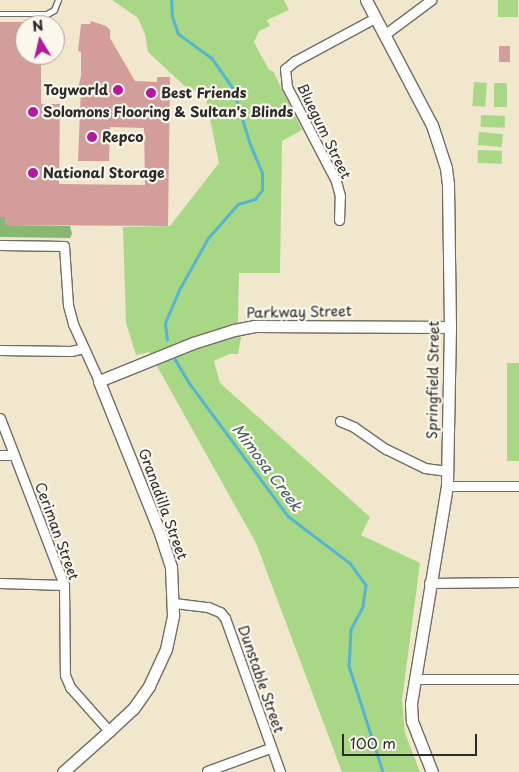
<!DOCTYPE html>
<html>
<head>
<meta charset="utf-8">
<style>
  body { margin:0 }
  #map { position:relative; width:519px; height:772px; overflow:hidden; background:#f1e7cd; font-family:"Playpen Sans",sans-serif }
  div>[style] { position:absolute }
  .green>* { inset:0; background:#a8d886; transform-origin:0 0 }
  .forest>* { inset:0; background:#86b873 }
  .stream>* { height:2.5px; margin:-1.25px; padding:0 1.25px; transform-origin:1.25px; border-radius:1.25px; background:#54b5d3 }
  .building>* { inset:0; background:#d39d9b; transform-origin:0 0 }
  .roads { filter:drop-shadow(1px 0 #706d64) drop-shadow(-1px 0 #706d64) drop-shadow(0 1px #706d64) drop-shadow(0 -1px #706d64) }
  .service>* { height:4.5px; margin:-2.25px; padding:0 2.25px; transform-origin:2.25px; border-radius:2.25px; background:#fff }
  .minor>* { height:9px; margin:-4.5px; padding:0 4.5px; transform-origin:4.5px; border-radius:4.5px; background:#fff }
  .tertiary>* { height:11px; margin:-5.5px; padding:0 5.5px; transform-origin:5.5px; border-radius:5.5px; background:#fff }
  .dots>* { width:14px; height:14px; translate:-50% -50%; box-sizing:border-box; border:2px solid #fbf7ec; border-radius:50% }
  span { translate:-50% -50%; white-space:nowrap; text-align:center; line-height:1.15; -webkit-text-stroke:4.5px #fbf7ec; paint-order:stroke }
  .poi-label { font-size:14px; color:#2b2b2b; font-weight:700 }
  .right { translate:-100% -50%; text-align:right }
  .left { translate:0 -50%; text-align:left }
  .street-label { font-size:14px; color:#2b2b2b }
  .water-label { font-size:15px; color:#395b66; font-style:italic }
  .north { position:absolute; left:15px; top:15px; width:50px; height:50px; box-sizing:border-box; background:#fbf7ec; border:1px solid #a8a59f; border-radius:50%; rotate:351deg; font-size:14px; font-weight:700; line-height:20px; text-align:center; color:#2b2b2b }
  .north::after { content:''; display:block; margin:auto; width:18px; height:22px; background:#b5179e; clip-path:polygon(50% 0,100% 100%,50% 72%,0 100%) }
  .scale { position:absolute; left:342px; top:734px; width:135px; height:22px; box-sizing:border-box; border:2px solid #2b2b2b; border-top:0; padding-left:6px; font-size:15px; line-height:18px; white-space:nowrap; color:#2b2b2b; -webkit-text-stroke:4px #fbf7ec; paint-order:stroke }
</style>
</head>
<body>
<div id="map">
  <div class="green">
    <div style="clip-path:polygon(112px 0,284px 0,289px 10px,267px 20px,270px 26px,259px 31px,254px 42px,269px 70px,273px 71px,302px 130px,282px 141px,280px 273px,239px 273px,238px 321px,241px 338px,238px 354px,229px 354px,214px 361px,220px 383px,370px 517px,361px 535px,420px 563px,402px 700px,405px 733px,420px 772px,342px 772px,256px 543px,149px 352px,136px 355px,126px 323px,123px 227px,170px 226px,219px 163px,205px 95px,198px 91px,189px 90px,148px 52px,145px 34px,138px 18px)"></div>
    <div style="left:498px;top:0;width:20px;height:17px"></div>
    <div style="left:474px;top:82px;width:13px;height:24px;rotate:4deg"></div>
    <div style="left:494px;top:83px;width:13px;height:24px"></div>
    <div style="left:481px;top:115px;width:24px;height:12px;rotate:2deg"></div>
    <div style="left:479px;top:132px;width:24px;height:13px;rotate:5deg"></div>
    <div style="left:478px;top:150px;width:24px;height:13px;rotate:2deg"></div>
    <div style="left:507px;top:363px;width:12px;height:98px"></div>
  </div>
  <div class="forest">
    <div style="clip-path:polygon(0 217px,5px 217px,6px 225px,70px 226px,72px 234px,70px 238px,0 237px)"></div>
  </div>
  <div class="stream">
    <div style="left:167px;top:340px;width:17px;rotate:-97deg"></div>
    <div style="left:165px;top:323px;width:36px;rotate:-67deg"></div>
    <div style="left:179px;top:290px;width:60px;rotate:-60.9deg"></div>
    <div style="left:208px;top:238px;width:45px;rotate:-48.6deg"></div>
    <div style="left:238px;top:204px;width:18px;rotate:-16deg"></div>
    <div style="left:255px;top:199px;width:11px;rotate:-52deg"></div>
    <div style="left:262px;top:190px;width:17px;rotate:-90deg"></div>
    <div style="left:262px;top:173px;width:30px;rotate:-113deg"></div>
    <div style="left:250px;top:145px;width:59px;rotate:-106.9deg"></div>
    <div style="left:233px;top:89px;width:37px;rotate:-125deg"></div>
    <div style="left:212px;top:59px;width:42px;rotate:-143.7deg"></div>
    <div style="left:178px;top:34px;width:18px;rotate:-109deg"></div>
    <div style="left:172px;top:17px;width:17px;rotate:-93deg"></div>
    <div style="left:175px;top:359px;width:29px;rotate:59deg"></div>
    <div style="left:190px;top:384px;width:164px;rotate:53.4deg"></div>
    <div style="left:288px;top:516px;width:78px;rotate:37.2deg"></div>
    <div style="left:350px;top:563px;width:27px;rotate:54deg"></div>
    <div style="left:366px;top:585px;width:22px;rotate:98deg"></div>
    <div style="left:363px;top:607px;width:26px;rotate:118deg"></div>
    <div style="left:351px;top:630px;width:36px;rotate:93deg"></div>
    <div style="left:349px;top:666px;width:111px;rotate:72.2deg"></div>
  </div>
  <div class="building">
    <div style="clip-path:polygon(91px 21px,106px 26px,110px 30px,110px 38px,135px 81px,157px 82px,157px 77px,170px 77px,168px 226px,5px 225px,5px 217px,0 217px,0 22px,25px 22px,25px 55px,40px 55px,41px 59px,41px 104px,60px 104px,59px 184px,145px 185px,144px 128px,110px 127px,109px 161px,78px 161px,81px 88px,78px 88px,81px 76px,81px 52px,78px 51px,81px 24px,90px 24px)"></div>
    <div style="left:499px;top:46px;width:11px;height:16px"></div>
  </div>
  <div class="roads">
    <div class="service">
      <div style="left:0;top:14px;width:47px"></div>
      <div style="left:47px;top:14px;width:8px;rotate:-30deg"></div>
      <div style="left:54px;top:10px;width:11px;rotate:-68deg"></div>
    </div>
    <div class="minor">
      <div style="left:384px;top:35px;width:59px;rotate:-36.7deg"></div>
      <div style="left:339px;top:220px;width:24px;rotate:-88deg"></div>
      <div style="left:340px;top:196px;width:16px;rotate:-105deg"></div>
      <div style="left:336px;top:181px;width:106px;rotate:-117.5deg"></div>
      <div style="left:287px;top:87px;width:18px;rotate:-96deg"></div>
      <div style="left:285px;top:69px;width:13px;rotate:-39deg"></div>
      <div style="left:295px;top:61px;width:91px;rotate:-28.3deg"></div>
      <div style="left:0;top:245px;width:64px;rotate:0.9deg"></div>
      <div style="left:64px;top:246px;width:59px;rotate:86.1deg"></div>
      <div style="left:68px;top:305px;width:20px;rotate:75deg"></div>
      <div style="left:73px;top:324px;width:63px;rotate:65.5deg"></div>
      <div style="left:0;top:350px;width:71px;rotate:0.8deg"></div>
      <div style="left:71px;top:351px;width:13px;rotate:-13deg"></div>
      <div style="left:0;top:418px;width:179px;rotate:69deg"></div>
      <div style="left:64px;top:585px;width:90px;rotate:89.4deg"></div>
      <div style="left:65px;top:675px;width:13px;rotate:67deg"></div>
      <div style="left:70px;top:687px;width:59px;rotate:48.4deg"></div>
      <div style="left:340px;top:421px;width:15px;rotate:23deg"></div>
      <div style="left:354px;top:427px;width:39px;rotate:35deg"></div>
      <div style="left:386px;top:449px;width:43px;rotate:26deg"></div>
      <div style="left:425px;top:468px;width:22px;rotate:8deg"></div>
      <div style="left:0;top:455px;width:14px"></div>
      <div style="left:447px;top:486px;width:72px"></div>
      <div style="left:0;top:583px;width:64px;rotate:1.8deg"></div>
      <div style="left:429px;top:583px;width:90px;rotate:-0.6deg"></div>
      <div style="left:174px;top:603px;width:34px;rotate:7deg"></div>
      <div style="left:208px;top:607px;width:13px;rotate:23deg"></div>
      <div style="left:220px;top:612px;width:8px;rotate:50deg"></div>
      <div style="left:225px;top:618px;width:164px;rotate:70.3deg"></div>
      <div style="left:415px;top:679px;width:104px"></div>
      <div style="left:207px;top:771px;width:67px;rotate:-20.1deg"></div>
    </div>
    <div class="tertiary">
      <div style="left:366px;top:0;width:141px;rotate:62.2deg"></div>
      <div style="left:432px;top:125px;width:45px;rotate:72deg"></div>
      <div style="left:446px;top:168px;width:16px;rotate:83deg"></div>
      <div style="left:448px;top:184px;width:143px;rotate:89.2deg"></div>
      <div style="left:450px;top:327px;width:159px;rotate:91.1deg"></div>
      <div style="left:447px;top:486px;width:221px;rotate:99.4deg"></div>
      <div style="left:411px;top:704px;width:17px;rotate:87deg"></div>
      <div style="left:412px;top:721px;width:55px;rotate:68.6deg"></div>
      <div style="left:63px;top:772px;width:62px;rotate:-41.7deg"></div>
      <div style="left:109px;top:731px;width:33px;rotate:-43deg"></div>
      <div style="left:133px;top:709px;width:28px;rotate:-55deg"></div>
      <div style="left:149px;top:686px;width:41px;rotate:-65.3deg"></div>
      <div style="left:166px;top:649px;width:35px;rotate:-78deg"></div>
      <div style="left:173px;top:615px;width:48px;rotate:-92.4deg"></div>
      <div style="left:171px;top:567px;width:36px;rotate:-108deg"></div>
      <div style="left:160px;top:533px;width:164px;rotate:-111.9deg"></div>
      <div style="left:99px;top:381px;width:101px;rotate:-22deg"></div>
      <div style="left:193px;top:343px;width:43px;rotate:-17.6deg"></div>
      <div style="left:234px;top:330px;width:21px;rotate:-11deg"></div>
      <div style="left:255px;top:326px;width:195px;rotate:0.3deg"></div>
    </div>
  </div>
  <div class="dots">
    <div style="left:118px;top:90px;background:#b5179e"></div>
    <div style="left:151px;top:93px;background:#b5179e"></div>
    <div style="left:33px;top:112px;background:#b5179e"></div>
    <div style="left:92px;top:137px;background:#b5179e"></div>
    <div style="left:33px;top:173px;background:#b5179e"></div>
  </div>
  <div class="poi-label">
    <span class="right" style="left:108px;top:90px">Toyworld</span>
    <span class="left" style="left:161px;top:93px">Best Friends</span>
    <span class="left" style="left:43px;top:112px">Solomons Flooring &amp; Sultan's Blinds</span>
    <span class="left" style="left:102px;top:137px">Repco</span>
    <span class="left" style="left:43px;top:173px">National Storage</span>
  </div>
  <div class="street-label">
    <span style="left:324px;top:131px;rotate:64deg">Bluegum Street</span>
    <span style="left:299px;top:312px;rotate:-1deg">Parkway Street</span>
    <span style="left:433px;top:380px;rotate:-89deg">Springfield Street</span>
    <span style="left:163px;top:504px;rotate:70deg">Granadilla Street</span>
    <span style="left:57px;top:531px;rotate:70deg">Ceriman Street</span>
    <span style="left:261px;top:679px;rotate:71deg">Dunstable Street</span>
  </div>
  <div class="water-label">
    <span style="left:268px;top:467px;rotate:53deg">Mimosa Creek</span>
  </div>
  <div class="north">N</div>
  <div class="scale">100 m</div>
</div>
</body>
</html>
